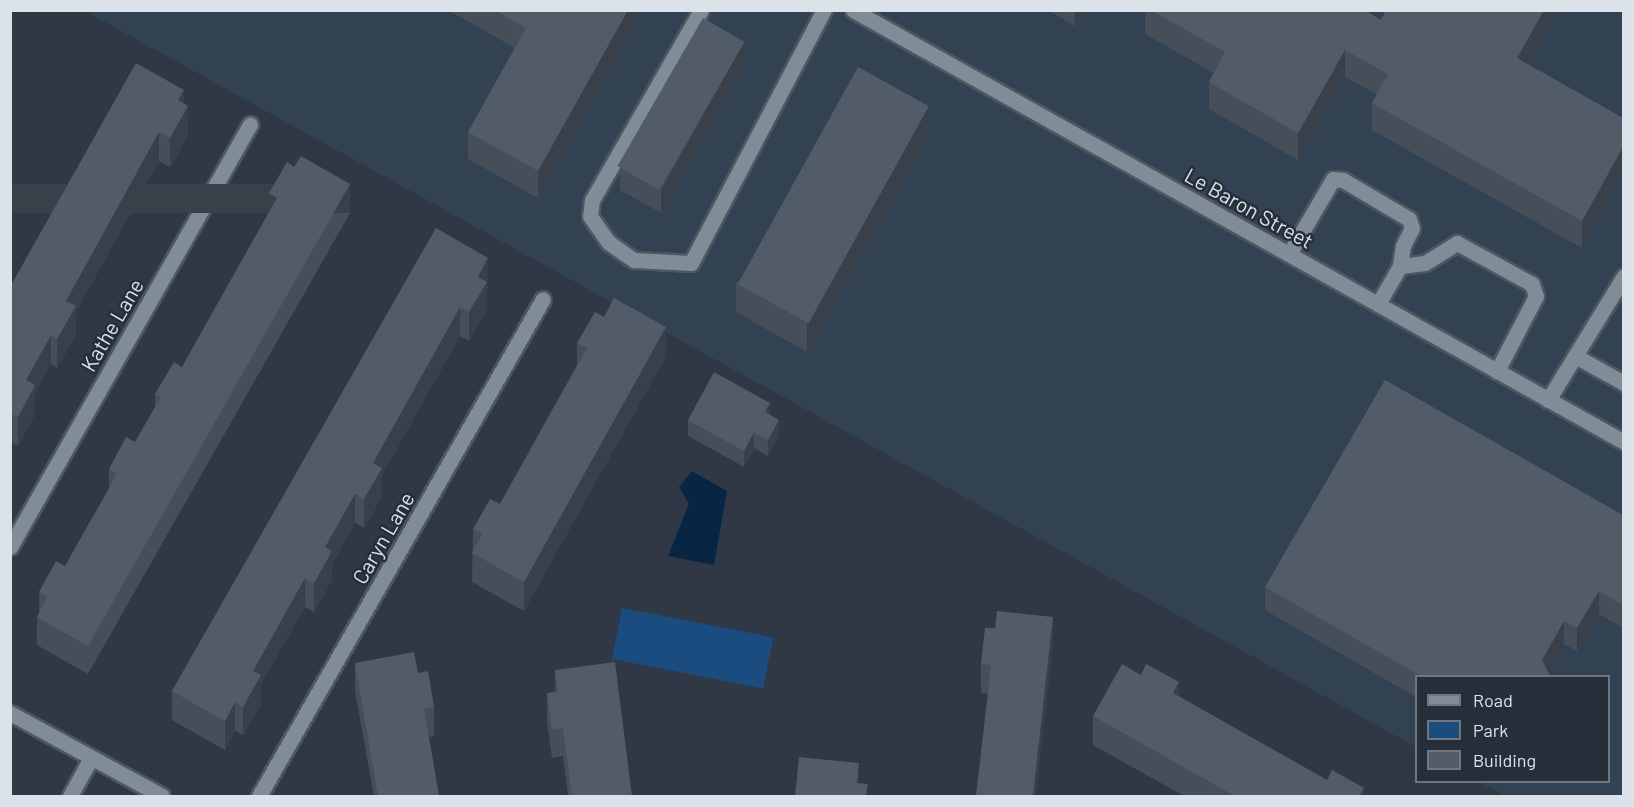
<!DOCTYPE html>
<html>
<head>
<meta charset="utf-8">
<style>
  body { margin:0 }
  #map { position:relative; width:1634px; height:807px; overflow:hidden; background:#2f3844; font-family:Barlow,sans-serif }
  div>[style] { position:absolute }
  .built>* { inset:0; background:#334252 }
  .green>* { inset:0; background:#1a4c80; transform-origin:0 0 }
  .water>* { inset:0; background:#082644 }
  .roads { filter:drop-shadow(2px 0 #4e565f) drop-shadow(-2px 0 #4e565f) drop-shadow(0 2px #4e565f) drop-shadow(0 -2px #4e565f) }
  .minor>* { height:15px; margin:-7.5px; padding:0 7.5px; transform-origin:7.5px; border-radius:7.5px; background:#818c99 }
  .wall>* { inset:0; background:#464f59 }
  .shaded-wall>* { inset:0; background:#394049; transform-origin:0 0 }
  .building>* { inset:0; background:#515c68; transform-origin:0 0 }
  span { translate:-50% -50%; white-space:nowrap; text-align:center; line-height:1.15; -webkit-text-stroke:5px #252e39; paint-order:stroke }
  .street-label { font-size:21px; color:#dbe2e9 }
  .frame { position:absolute; inset:0; border:12px solid #dbe2e9; pointer-events:none }
  .legend { position:absolute; left:1415px; top:675px; width:195px; height:108px; box-sizing:border-box; background:#252e39; border:2px solid #6e767f; margin:0; padding:8px 10px; list-style:none; font-size:18px; color:#dbe2e9 }
  .legend li { display:flex; align-items:center; gap:12px; height:30px }
  .legend b { width:30px; border:2px solid #6e767f }
</style>
</head>
<body>
<div id="map">
  <div class="built">
    <div style="clip-path:polygon(85px 11px,1623px 11px,1623px 796px,1506px 796px,1479px 782px,1608px 782px,1608px 676px,1416px 676px,1416px 747px)"></div>
  </div>
  <div class="green">
    <div style="left:622px;top:608px;width:154px;height:52px;rotate:11deg"></div>
  </div>
  <div class="water">
    <div style="clip-path:polygon(692px 471px,727px 491px,714px 565px,668px 556px,689px 504px,679px 487px)"></div>
  </div>
  <div class="roads">
    <div class="minor">
      <div style="left:701px;top:10px;width:219px;rotate:119.8deg"></div>
      <div style="left:592px;top:200px;width:16px;rotate:97deg"></div>
      <div style="left:590px;top:216px;width:32px;rotate:55deg"></div>
      <div style="left:608px;top:242px;width:32px;rotate:35deg"></div>
      <div style="left:634px;top:260px;width:57px;rotate:3deg"></div>
      <div style="left:691px;top:263px;width:286px;rotate:-62.3deg"></div>
      <div style="left:853px;top:10px;width:884px;rotate:29.26deg"></div>
      <div style="left:1289px;top:254px;width:87px;rotate:-59.6deg"></div>
      <div style="left:1333px;top:179px;width:10px;rotate:6deg"></div>
      <div style="left:1343px;top:180px;width:77px;rotate:30.6deg"></div>
      <div style="left:1409px;top:219px;width:9px;rotate:72deg"></div>
      <div style="left:1412px;top:228px;width:20px;rotate:117deg"></div>
      <div style="left:1403px;top:246px;width:20px;rotate:99deg"></div>
      <div style="left:1400px;top:266px;width:44px;rotate:120.1deg"></div>
      <div style="left:1400px;top:266px;width:25px;rotate:-7deg"></div>
      <div style="left:1425px;top:263px;width:38px;rotate:-32deg"></div>
      <div style="left:1457px;top:243px;width:85px;rotate:28.7deg"></div>
      <div style="left:1532px;top:284px;width:13px;rotate:72deg"></div>
      <div style="left:1536px;top:296px;width:85px;rotate:117.5deg"></div>
      <div style="left:1575px;top:356px;width:56px;rotate:28.9deg"></div>
      <div style="left:1548px;top:400px;width:145px;rotate:-58.5deg"></div>
      <div style="left:10px;top:547px;width:486px;rotate:-60.4deg"></div>
      <div style="left:10px;top:713px;width:173px;rotate:28.6deg"></div>
      <div style="left:70px;top:796px;width:43px;rotate:-61.1deg"></div>
      <div style="left:259px;top:796px;width:572px;rotate:-60.26deg"></div>
    </div>
  </div>
  <div class="wall">
    <div style="clip-path:polygon(448px 10px,643px 10px,538px 198px,468px 159px,468px 132px,515px 48px)"></div>
    <div style="clip-path:polygon(1048px 10px,1084px 10px,1075px 26px)"></div>
    <div style="clip-path:polygon(1145px 10px,1364px 10px,1381px 20px,1556px 10px,1556px 15px,1529px 65px,1623px 118px,1582px 248px,1372px 130px,1372px 103px,1377px 94px,1345px 77px,1298px 160px,1209px 109px,1209px 82px,1214px 73px,1145px 34px)"></div>
    <div style="clip-path:polygon(744px 65px,661px 213px,620px 190px,620px 167px)"></div>
    <div style="clip-path:polygon(184px 104px,188px 135px,170px 167px,159px 161px,76px 312px,76px 335px,57px 368px,51px 364px,35px 393px,35px 414px,18px 446px,10px 441px,10px 287px)"></div>
    <div style="clip-path:polygon(929px 136px,807px 352px,736px 312px,736px 283px)"></div>
    <div style="clip-path:polygon(269px 193px,350px 213px,88px 674px,37px 645px,37px 617px,39px 613px,39px 592px,65px 566px,109px 489px,109px 469px,135px 442px,155px 407px,155px 394px,182px 367px,269px 212px)"></div>
    <div style="clip-path:polygon(436px 228px,488px 287px,487px 289px,487px 310px,469px 341px,460px 336px,382px 475px,382px 497px,364px 528px,355px 523px,332px 564px,332px 580px,314px 612px,305px 607px,261px 684px,261px 704px,243px 735px,235px 731px,225px 750px,172px 720px,172px 691px)"></div>
    <div style="clip-path:polygon(1623px 300px,1623px 327px,1622px 326px,1622px 303px)"></div>
    <div style="clip-path:polygon(577px 343px,666px 356px,524px 611px,472px 582px,473px 529px,500px 504px,577px 365px)"></div>
    <div style="clip-path:polygon(770px 415px,779px 436px,768px 456px,754px 448px,744px 467px,688px 436px,688px 420px)"></div>
    <div style="clip-path:polygon(1623px 515px,1623px 628px,1599px 614px,1577px 651px,1564px 644px,1548px 672px,1550px 676px,1416px 676px,1416px 697px,1265px 610px,1265px 587px)"></div>
    <div style="clip-path:polygon(1053px 646px,987px 693px,981px 693px,981px 664px)"></div>
    <div style="clip-path:polygon(355px 663px,418px 673px,434px 707px,434px 736px,429px 737px,439px 796px,374px 796px,355px 691px)"></div>
    <div style="clip-path:polygon(555px 670px,632px 796px,568px 796px,563px 756px,552px 758px,547px 721px,547px 693px,555px 692px)"></div>
    <div style="clip-path:polygon(1141px 675px,1327px 780px,1364px 796px,1184px 796px,1093px 745px,1093px 716px)"></div>
  </div>
  <div class="shaded-wall">
    <div style="clip-path:polygon(628px 10px,643px 10px,538px 198px,538px 171px)"></div>
    <div style="clip-path:polygon(1075px 10px,1084px 10px,1075px 26px)"></div>
    <div style="clip-path:polygon(1544px 10px,1556px 10px,1556px 15px,1517px 85px,1517px 58px)"></div>
    <div style="clip-path:polygon(744px 42px,744px 65px,661px 213px,661px 190px)"></div>
    <div style="clip-path:polygon(1345px 50px,1345px 77px,1298px 160px,1298px 133px)"></div>
    <div style="clip-path:polygon(184px 90px,184px 113px,188px 106px,188px 135px,170px 167px,170px 138px,178px 100px)"></div>
    <div style="clip-path:polygon(929px 107px,929px 136px,807px 352px,807px 323px)"></div>
    <div style="clip-path:polygon(159px 132px,159px 161px,76px 312px,76px 335px,57px 368px,57px 339px,66px 301px)"></div>
    <div style="clip-path:polygon(1623px 147px,1623px 174px,1582px 248px,1582px 221px)"></div>
    <div style="left:350px;top:184px;width:29px;height:531px;rotate:90deg"></div>
    <div style="clip-path:polygon(488px 258px,487px 310px,469px 341px,469px 312px,478px 277px)"></div>
    <div style="clip-path:polygon(460px 307px,460px 336px,382px 475px,382px 497px,364px 528px,364px 499px,373px 463px)"></div>
    <div style="clip-path:polygon(666px 327px,666px 356px,524px 611px,524px 582px)"></div>
    <div style="clip-path:polygon(51px 335px,51px 364px,35px 393px,35px 414px,18px 446px,18px 417px,26px 380px)"></div>
    <div style="clip-path:polygon(770px 403px,770px 419px,765px 412px)"></div>
    <div style="clip-path:polygon(779px 420px,779px 436px,768px 456px,768px 440px)"></div>
    <div style="clip-path:polygon(754px 432px,754px 448px,744px 467px,744px 451px)"></div>
    <div style="clip-path:polygon(355px 494px,355px 523px,332px 564px,332px 580px,314px 612px,314px 583px,325px 547px)"></div>
    <div style="clip-path:polygon(305px 578px,305px 607px,261px 684px,261px 704px,243px 735px,243px 707px,253px 671px)"></div>
    <div style="clip-path:polygon(1599px 591px,1599px 614px,1577px 651px,1577px 628px)"></div>
    <div style="clip-path:polygon(1053px 617px,1053px 646px,1036px 796px,1033px 796px)"></div>
    <div style="clip-path:polygon(1564px 621px,1564px 644px,1546px 676px,1542px 660px)"></div>
    <div style="clip-path:polygon(1179px 682px,1179px 711px,1173px 693px)"></div>
    <div style="clip-path:polygon(235px 702px,235px 731px,225px 750px,225px 721px)"></div>
    <div style="clip-path:polygon(859px 763px,859px 792px,857px 783px)"></div>
    <div style="clip-path:polygon(1364px 788px,1364px 796px,1359px 796px)"></div>
  </div>
  <div class="building">
    <div style="clip-path:polygon(495px 10px,628px 10px,538px 171px,468px 132px,526px 28px)"></div>
    <div style="clip-path:polygon(1151px 10px,1364px 10px,1381px 20px,1386px 10px,1544px 10px,1517px 58px,1623px 118px,1623px 147px,1582px 221px,1372px 103px,1388px 74px,1345px 50px,1298px 133px,1209px 82px,1225px 52px)"></div>
    <div style="left:703px;top:18px;width:48px;height:171px;rotate:30deg"></div>
    <div style="clip-path:polygon(136px 63px,184px 90px,178px 100px,188px 106px,170px 138px,159px 132px,66px 301px,76px 306px,57px 339px,51px 335px,26px 380px,35px 385px,18px 417px,10px 413px,10px 287px)"></div>
    <div style="left:858px;top:67px;width:81px;height:248px;rotate:29deg"></div>
    <div style="clip-path:polygon(301px 156px,350px 184px,88px 646px,37px 617px,47px 597px,39px 592px,56px 561px,65px 566px,117px 474px,109px 469px,126px 437px,135px 442px,161px 397px,155px 394px,174px 362px,182px 367px,277px 198px,269px 193px,287px 162px,294px 167px)"></div>
    <div style="clip-path:polygon(436px 228px,488px 258px,478px 277px,487px 282px,469px 312px,460px 307px,373px 463px,382px 468px,364px 499px,355px 494px,325px 547px,332px 551px,314px 583px,305px 578px,253px 671px,261px 675px,243px 707px,235px 702px,225px 721px,172px 691px)"></div>
    <div style="clip-path:polygon(614px 298px,666px 327px,524px 582px,472px 553px,482px 534px,473px 529px,490px 499px,500px 504px,587px 348px,577px 343px,595px 312px,604px 317px)"></div>
    <div style="clip-path:polygon(714px 372px,770px 403px,765px 412px,779px 420px,768px 440px,754px 432px,744px 451px,688px 420px)"></div>
    <div style="clip-path:polygon(1385px 380px,1623px 515px,1623px 605px,1599px 591px,1577px 628px,1564px 621px,1542px 660px,1550px 676px,1421px 676px,1265px 587px)"></div>
    <div style="clip-path:polygon(997px 611px,1053px 617px,1033px 796px,976px 796px,991px 665px,981px 664px,985px 628px,995px 628px)"></div>
    <div style="clip-path:polygon(414px 652px,418px 673px,428px 671px,434px 707px,424px 709px,439px 796px,378px 796px,355px 663px)"></div>
    <div style="clip-path:polygon(615px 662px,632px 796px,572px 796px,563px 728px,552px 729px,547px 693px,558px 692px,555px 670px)"></div>
    <div style="clip-path:polygon(1122px 664px,1141px 675px,1146px 664px,1179px 682px,1173px 693px,1327px 780px,1332px 770px,1364px 788px,1359px 796px,1235px 796px,1093px 716px)"></div>
    <div style="clip-path:polygon(799px 757px,859px 763px,857px 783px,868px 784px,866px 796px,795px 796px)"></div>
  </div>
  <div class="street-label">
    <span style="left:1249px;top:208px;rotate:29deg">Le Baron Street</span>
    <span style="left:112px;top:325px;rotate:-60deg">Kathe Lane</span>
    <span style="left:383px;top:538px;rotate:-60deg">Caryn Lane</span>
  </div>
  <div class="frame"></div>
  <ul class="legend">
  <li><b style="height:8px;background:#818c99"></b>Road</li>
  <li><b style="height:16px;background:#1a4c80"></b>Park</li>
  <li><b style="height:16px;background:#515c68"></b>Building</li>
  </ul>
</div>
</body>
</html>
